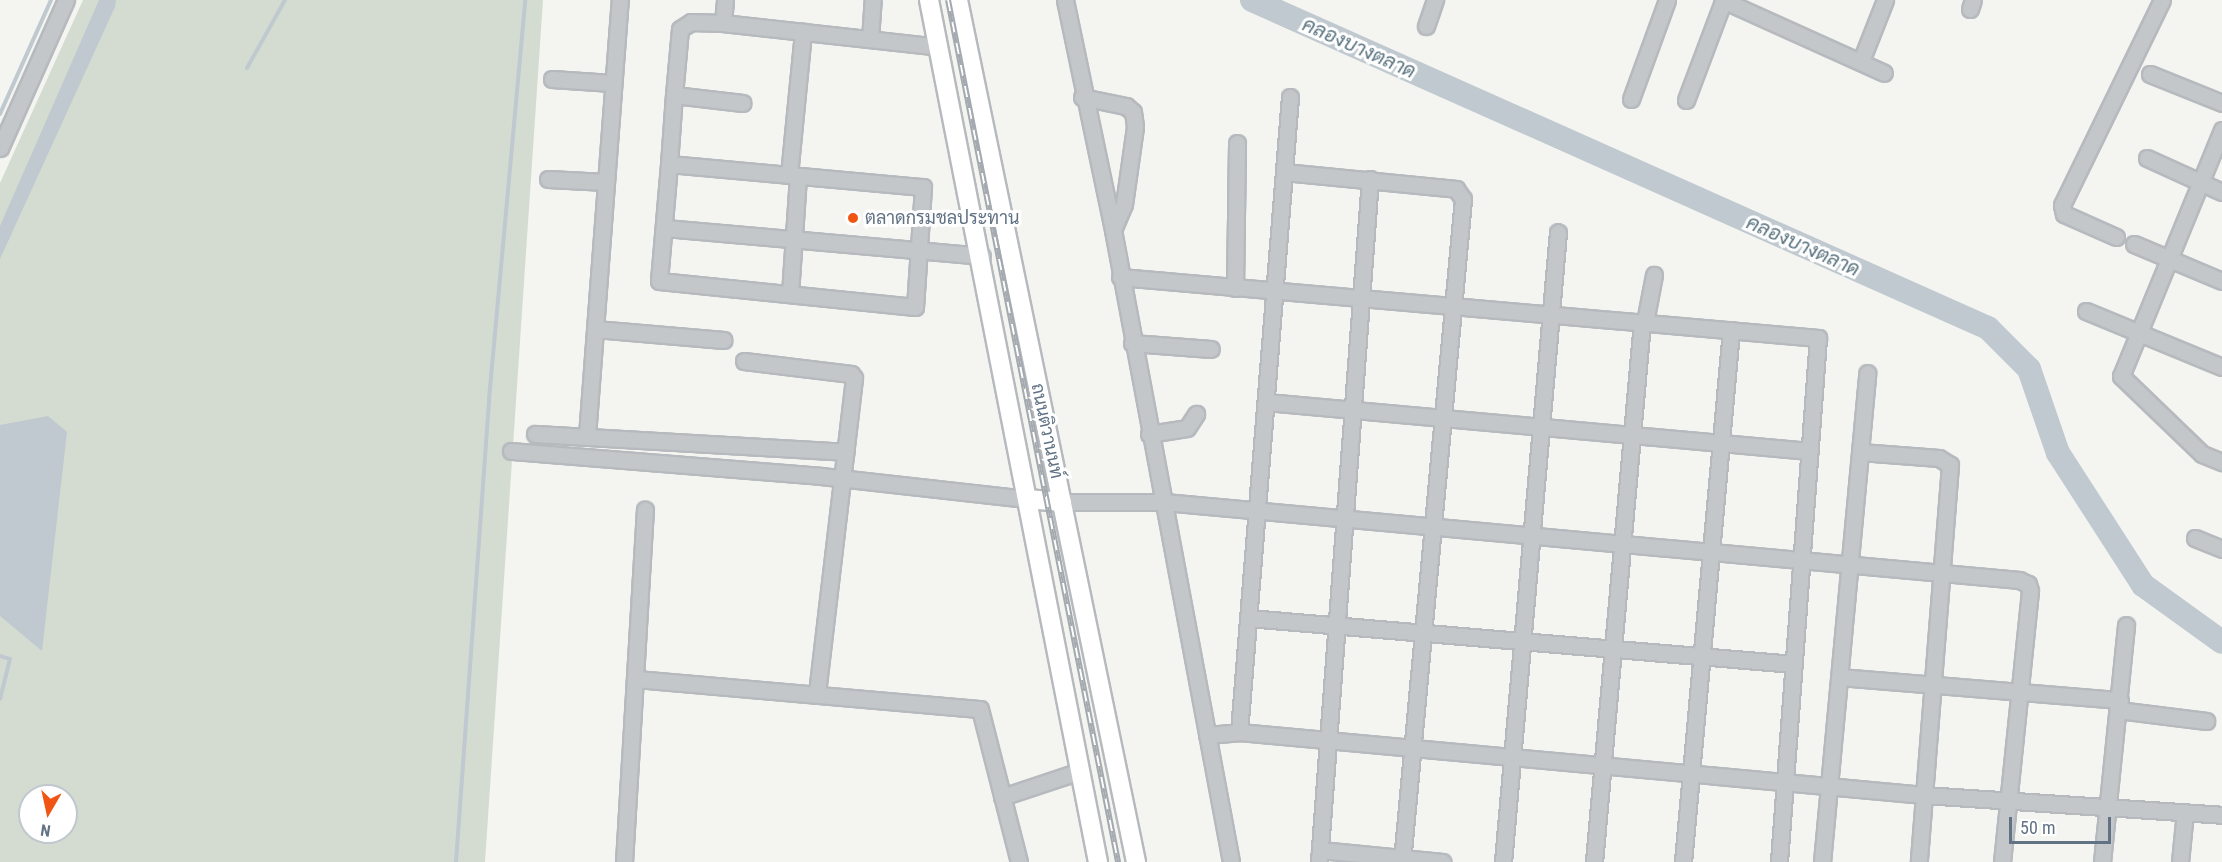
<!DOCTYPE html>
<html>
<head>
<meta charset="utf-8">
<style>
  body { margin:0 }
  #map { position:relative; width:2222px; height:862px; overflow:hidden; background:#f4f5f0; font-family:"Roboto Condensed",Sarabun,sans-serif }
  div>[style] { position:absolute }
  .green>* { inset:0; background:#d4dcd1 }
  .water>* { inset:0; background:#bfc9cf }
  .stream>* { height:4px; margin:-2px; padding:0 2px; transform-origin:2px; border-radius:2px; background:#bfc9cf }
  .river>* { height:24px; margin:-12px; padding:0 12px; transform-origin:12px; border-radius:12px; background:#bfc9cf }
  .roads { filter:drop-shadow(2px 0 #b6babe) drop-shadow(-2px 0 #b6babe) drop-shadow(0 2px #b6babe) drop-shadow(0 -2px #b6babe) }
  .minor>* { height:15px; margin:-7.5px; padding:0 7.5px; transform-origin:7.5px; border-radius:7.5px; background:#c3c7ca }
  .major>* { height:18px; margin:-9px; padding:0 9px; transform-origin:9px; border-radius:9px; background:#fff }
  .rail>* { height:6px; margin-top:-3px; transform-origin:0; background:repeating-linear-gradient(90deg,#fff 0 11px,#a3a9af 0 22px); box-sizing:border-box; border-block:2px solid #a3a9af }
  .dots>* { width:16px; height:16px; translate:-50% -50%; box-sizing:border-box; border:3px solid #fff; border-radius:50% }
  span { translate:-50% -50%; white-space:nowrap; text-align:center; line-height:1.15; -webkit-text-stroke:6px #fff; paint-order:stroke }
  .poi-label { font-size:18px; color:#617284 }
  .left { translate:0 -50%; text-align:left }
  .street-label { font-size:18px; color:#617284 }
  .water-label { font-size:20px; color:#5c7581; font-style:italic }
  .north { position:absolute; left:18px; top:784px; width:60px; height:60px; box-sizing:border-box; background:#fff; border:2px solid #c0c7ce; border-radius:50%; rotate:189deg; font-size:16px; font-weight:700; line-height:24px; text-align:center; color:#617284 }
  .north::after { content:''; display:block; margin:auto; width:21px; height:27px; background:#f15513; clip-path:polygon(50% 0,100% 100%,50% 72%,0 100%) }
  .scale { position:absolute; left:2009px; top:817px; width:102px; height:27px; box-sizing:border-box; border:3px solid #617284; border-top:0; padding-left:8px; font-size:18px; line-height:21px; white-space:nowrap; color:#617284; -webkit-text-stroke:4px #fff; paint-order:stroke }
</style>
</head>
<body>
<div id="map">
  <div class="green">
    <div style="clip-path:polygon(evenodd,83px 0,543px 0,485px 862px,0 862px,0 183px,83px 0,30px 796px,66px 796px,66px 832px,30px 832px,30px 796px)"></div>
  </div>
  <div class="water">
    <div style="clip-path:polygon(99px 0,116px 0,115px 7px,0 259px,0 226px)"></div>
    <div style="clip-path:polygon(48px 416px,67px 432px,42px 651px,0 616px,0 425px)"></div>
  </div>
  <div class="stream">
    <div style="left:247px;top:68px;width:78px;rotate:-60.8deg"></div>
    <div style="left:0;top:114px;width:125px;rotate:-65.9deg"></div>
    <div style="left:0;top:656px;width:10px;rotate:17deg"></div>
    <div style="left:10px;top:659px;width:41px;rotate:104deg"></div>
    <div style="left:456px;top:862px;width:464px;rotate:-85.9deg"></div>
    <div style="left:489px;top:399px;width:401px;rotate:-84.8deg"></div>
  </div>
  <div class="river">
    <div style="left:1252px;top:0;width:806px;rotate:24.02deg"></div>
    <div style="left:1988px;top:328px;width:58px;rotate:45deg"></div>
    <div style="left:2029px;top:369px;width:89px;rotate:71deg"></div>
    <div style="left:2058px;top:453px;width:157px;rotate:57.2deg"></div>
    <div style="left:2143px;top:585px;width:97px;rotate:35.8deg"></div>
  </div>
  <div class="roads">
    <div class="minor">
      <div style="left:1065px;top:0;width:235px;rotate:78.2deg"></div>
      <div style="left:1113px;top:230px;width:643px;rotate:79.42deg"></div>
      <div style="left:1970px;top:9px;width:9px;rotate:-72deg"></div>
      <div style="left:723px;top:23px;width:23px;rotate:-85deg"></div>
      <div style="left:1426px;top:26px;width:28px;rotate:-71deg"></div>
      <div style="left:870px;top:39px;width:39px;rotate:-86deg"></div>
      <div style="left:1861px;top:61px;width:66px;rotate:-68.5deg"></div>
      <div style="left:2150px;top:74px;width:78px;rotate:21.9deg"></div>
      <div style="left:552px;top:79px;width:60px;rotate:3.8deg"></div>
      <div style="left:674px;top:95px;width:69px;rotate:6.6deg"></div>
      <div style="left:1082px;top:97px;width:45px;rotate:11.6deg"></div>
      <div style="left:1126px;top:106px;width:9px;rotate:41deg"></div>
      <div style="left:1133px;top:112px;width:15px;rotate:82deg"></div>
      <div style="left:1135px;top:127px;width:78px;rotate:98.1deg"></div>
      <div style="left:1124px;top:204px;width:28px;rotate:113deg"></div>
      <div style="left:1631px;top:99px;width:105px;rotate:-70deg"></div>
      <div style="left:1686px;top:100px;width:103px;rotate:-69.4deg"></div>
      <div style="left:1722px;top:4px;width:5px;rotate:-22deg"></div>
      <div style="left:1727px;top:2px;width:172px;rotate:24.3deg"></div>
      <div style="left:2222px;top:130px;width:266px;rotate:112.3deg"></div>
      <div style="left:2121px;top:376px;width:112px;rotate:43.9deg"></div>
      <div style="left:2202px;top:454px;width:22px;rotate:22deg"></div>
      <div style="left:0;top:148px;width:162px;rotate:-66deg"></div>
      <div style="left:2147px;top:158px;width:82px;rotate:24.4deg"></div>
      <div style="left:669px;top:164px;width:255px;rotate:5.2deg"></div>
      <div style="left:923px;top:187px;width:120px;rotate:93.8deg"></div>
      <div style="left:915px;top:307px;width:257px;rotate:-174.2deg"></div>
      <div style="left:659px;top:281px;width:117px;rotate:-85.1deg"></div>
      <div style="left:669px;top:164px;width:69px;rotate:-85.9deg"></div>
      <div style="left:674px;top:95px;width:66px;rotate:-84.8deg"></div>
      <div style="left:680px;top:29px;width:13px;rotate:-32deg"></div>
      <div style="left:691px;top:22px;width:32px;rotate:2deg"></div>
      <div style="left:723px;top:23px;width:217px;rotate:6.3deg"></div>
      <div style="left:1284px;top:172px;width:173px;rotate:5.6deg"></div>
      <div style="left:1456px;top:189px;width:12px;rotate:55deg"></div>
      <div style="left:1463px;top:199px;width:666px;rotate:95.26deg"></div>
      <div style="left:789px;top:175px;width:144px;rotate:-84.4deg"></div>
      <div style="left:548px;top:179px;width:58px;rotate:3deg"></div>
      <div style="left:664px;top:228px;width:319px;rotate:5deg"></div>
      <div style="left:2116px;top:237px;width:57px;rotate:-156.1deg"></div>
      <div style="left:2064px;top:214px;width:9px;rotate:-103deg"></div>
      <div style="left:2062px;top:205px;width:228px;rotate:-64deg"></div>
      <div style="left:2134px;top:244px;width:95px;rotate:22.8deg"></div>
      <div style="left:1120px;top:277px;width:701px;rotate:4.99deg"></div>
      <div style="left:1818px;top:338px;width:525px;rotate:94.26deg"></div>
      <div style="left:1235px;top:288px;width:145px;rotate:-89.2deg"></div>
      <div style="left:790px;top:294px;width:118px;rotate:-86.1deg"></div>
      <div style="left:2086px;top:311px;width:147px;rotate:22.4deg"></div>
      <div style="left:1645px;top:322px;width:48px;rotate:-79.2deg"></div>
      <div style="left:595px;top:329px;width:129px;rotate:4.9deg"></div>
      <div style="left:1132px;top:343px;width:79px;rotate:4.3deg"></div>
      <div style="left:744px;top:361px;width:108px;rotate:6.9deg"></div>
      <div style="left:851px;top:374px;width:5px;rotate:53deg"></div>
      <div style="left:854px;top:378px;width:316px;rotate:96.7deg"></div>
      <div style="left:1266px;top:402px;width:546px;rotate:5.15deg"></div>
      <div style="left:535px;top:434px;width:311px;rotate:3.3deg"></div>
      <div style="left:1149px;top:434px;width:38px;rotate:-9deg"></div>
      <div style="left:1187px;top:428px;width:17px;rotate:-57deg"></div>
      <div style="left:587px;top:436px;width:437px;rotate:-85.7deg"></div>
      <div style="left:511px;top:451px;width:311px;rotate:4.6deg"></div>
      <div style="left:821px;top:476px;width:207px;rotate:6.4deg"></div>
      <div style="left:1860px;top:452px;width:79px;rotate:4.3deg"></div>
      <div style="left:1939px;top:458px;width:13px;rotate:32deg"></div>
      <div style="left:1950px;top:465px;width:398px;rotate:94.5deg"></div>
      <div style="left:1062px;top:502px;width:102px"></div>
      <div style="left:1164px;top:502px;width:859px;rotate:5.21deg"></div>
      <div style="left:2019px;top:580px;width:10px;rotate:24deg"></div>
      <div style="left:2028px;top:584px;width:7px;rotate:74deg"></div>
      <div style="left:2030px;top:591px;width:272px;rotate:95.9deg"></div>
      <div style="left:2195px;top:538px;width:29px;rotate:22deg"></div>
      <div style="left:1248px;top:618px;width:548px;rotate:4.82deg"></div>
      <div style="left:1839px;top:677px;width:282px;rotate:4.7deg"></div>
      <div style="left:635px;top:679px;width:346px;rotate:5deg"></div>
      <div style="left:980px;top:709px;width:158px;rotate:75.7deg"></div>
      <div style="left:2118px;top:710px;width:89px;rotate:7.1deg"></div>
      <div style="left:1239px;top:732px;width:637px;rotate:-85.41deg"></div>
      <div style="left:1207px;top:735px;width:32px;rotate:-5deg"></div>
      <div style="left:1239px;top:732px;width:688px;rotate:5.25deg"></div>
      <div style="left:1924px;top:795px;width:299px;rotate:3.8deg"></div>
      <div style="left:1002px;top:797px;width:82px;rotate:-18.4deg"></div>
      <div style="left:1320px;top:850px;width:123px;rotate:5.6deg"></div>
      <div style="left:624px;top:862px;width:353px;rotate:-86.6deg"></div>
      <div style="left:1319px;top:862px;width:685px;rotate:-85.73deg"></div>
      <div style="left:1503px;top:862px;width:632px;rotate:-85.01deg"></div>
      <div style="left:1594px;top:862px;width:542px;rotate:-84.92deg"></div>
      <div style="left:1683px;top:862px;width:534px;rotate:-84.84deg"></div>
      <div style="left:1822px;top:862px;width:491px;rotate:-84.7deg"></div>
      <div style="left:2102px;top:862px;width:238px;rotate:-84.2deg"></div>
      <div style="left:2180px;top:862px;width:50px;rotate:-84.3deg"></div>
    </div>
    <div class="major">
      <div style="left:929px;top:0;width:878px;rotate:78.91deg"></div>
      <div style="left:958px;top:0;width:880px;rotate:78.33deg"></div>
      <div style="left:1027px;top:499px;width:35px;rotate:5deg"></div>
    </div>
  </div>
  <div class="rail">
    <div style="left:948px;top:0;width:879px;rotate:78.84deg"></div>
  </div>
  <div class="dots">
    <div style="left:853px;top:218px;background:#f15513"></div>
  </div>
  <div class="poi-label">
    <span class="left" style="left:865px;top:218px">ตลาดกรมชลประทาน</span>
  </div>
  <div class="street-label">
    <span style="left:1047px;top:431px;rotate:78deg">ถนนติวานนท์</span>
  </div>
  <div class="water-label">
    <span style="left:1359px;top:48px;rotate:24deg">คลองบางตลาด</span>
    <span style="left:1803px;top:246px;rotate:24deg">คลองบางตลาด</span>
  </div>
  <div class="north">N</div>
  <div class="scale">50 m</div>
</div>
</body>
</html>
